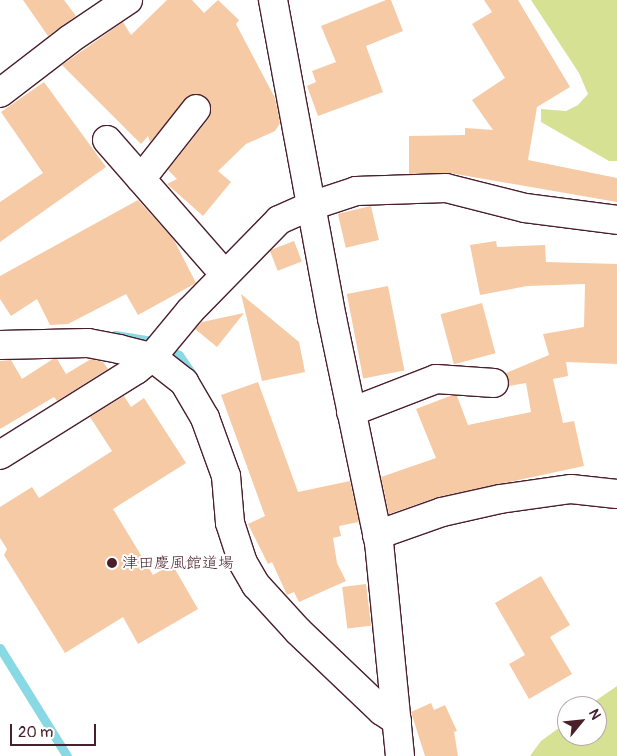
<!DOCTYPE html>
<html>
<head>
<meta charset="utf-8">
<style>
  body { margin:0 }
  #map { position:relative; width:617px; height:756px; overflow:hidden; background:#fff; font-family:Pangolin,"Klee One",sans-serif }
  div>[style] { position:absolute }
  .green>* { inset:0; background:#d6e194 }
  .stream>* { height:9px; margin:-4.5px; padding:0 4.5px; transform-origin:4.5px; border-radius:4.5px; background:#88d9e3 }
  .building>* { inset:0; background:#f6caa5; transform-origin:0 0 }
  .roads { filter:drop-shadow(1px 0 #4a1f2b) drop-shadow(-1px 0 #4a1f2b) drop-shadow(0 1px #4a1f2b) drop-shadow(0 -1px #4a1f2b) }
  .minor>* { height:28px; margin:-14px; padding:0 14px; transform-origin:14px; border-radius:14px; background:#fff }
  .dots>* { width:14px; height:14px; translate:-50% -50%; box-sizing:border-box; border:2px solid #fff; border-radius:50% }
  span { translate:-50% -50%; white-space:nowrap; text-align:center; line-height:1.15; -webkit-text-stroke:4px #fff; paint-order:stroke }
  .poi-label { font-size:16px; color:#4a1f2b }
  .left { translate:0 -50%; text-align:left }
  .north { position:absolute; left:557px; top:696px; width:50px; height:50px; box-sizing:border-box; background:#fff; border:1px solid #b7a5aa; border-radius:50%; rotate:62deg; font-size:14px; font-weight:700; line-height:20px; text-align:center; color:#4a1f2b }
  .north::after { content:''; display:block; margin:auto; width:18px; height:22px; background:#4a1f2b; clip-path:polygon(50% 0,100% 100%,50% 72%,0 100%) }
  .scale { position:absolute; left:10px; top:724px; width:86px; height:22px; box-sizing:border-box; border:2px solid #4a1f2b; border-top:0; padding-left:6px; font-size:15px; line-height:18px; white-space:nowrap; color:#4a1f2b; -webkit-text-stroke:4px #fff; paint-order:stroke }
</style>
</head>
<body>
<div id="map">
  <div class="green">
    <div style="clip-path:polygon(531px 0,617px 0,617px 161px,609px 161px,541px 122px,541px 109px,566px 111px,578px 105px,588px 94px,579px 73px)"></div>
    <div style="clip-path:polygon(617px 686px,617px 756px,530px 756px,541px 741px,567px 722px,567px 736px,597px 736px,597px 706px,588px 706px)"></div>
  </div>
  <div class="stream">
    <div style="left:115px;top:335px;width:36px;rotate:9deg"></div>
    <div style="left:151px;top:341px;width:31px;rotate:27deg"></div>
    <div style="left:179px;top:355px;width:27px;rotate:56deg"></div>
    <div style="left:0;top:648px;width:127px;rotate:58.2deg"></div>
  </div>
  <div class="building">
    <div style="clip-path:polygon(23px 0,64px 0,76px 16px,48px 36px)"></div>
    <div style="clip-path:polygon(167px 0,192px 0,204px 13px,218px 0,239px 20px,236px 24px,275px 98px,280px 123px,275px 131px,246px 144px,218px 171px,231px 182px,203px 216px,167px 184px,177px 179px,168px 170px,209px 118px,211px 111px,206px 97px,190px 95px,150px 142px,148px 136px,141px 144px,62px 65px,123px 22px,131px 35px)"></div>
    <div style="clip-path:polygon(386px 0,391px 0,403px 31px,366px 46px,383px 92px,318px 116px,307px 86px,316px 82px,312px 71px,336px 62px,321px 26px)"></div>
    <div style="clip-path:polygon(484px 0,518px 0,570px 87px,537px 107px,528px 160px,617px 178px,617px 202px,450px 173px,409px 174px,409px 136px,465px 135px,465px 128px,493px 130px,472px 100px,505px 78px,472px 24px,492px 12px)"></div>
    <div style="clip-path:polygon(44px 82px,106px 167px,0 242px,0 202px,43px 173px,1px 112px)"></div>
    <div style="clip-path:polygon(138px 200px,174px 240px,196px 283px,138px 315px,126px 294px,68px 324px,50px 325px,37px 299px,11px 316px,0 299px,0 276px)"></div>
    <div style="left:371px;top:206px;width:35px;height:34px;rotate:77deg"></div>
    <div style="left:294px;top:241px;width:22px;height:26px;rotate:69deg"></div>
    <div style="clip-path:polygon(496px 241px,497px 247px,545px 245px,546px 262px,617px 264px,617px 364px,566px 362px,568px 376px,553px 379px,563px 423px,574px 421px,584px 466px,438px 497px,389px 514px,381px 477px,436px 458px,416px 409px,450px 396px,457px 396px,468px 425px,531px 412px,526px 383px,509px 386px,506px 373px,549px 355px,543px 334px,584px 327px,585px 284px,527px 286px,480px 295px,470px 245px)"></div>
    <div style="left:388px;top:286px;width:86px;height:42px;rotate:79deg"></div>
    <div style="clip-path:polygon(241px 294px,299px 342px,305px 372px,262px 381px)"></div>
    <div style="left:482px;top:303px;width:52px;height:43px;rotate:75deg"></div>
    <div style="clip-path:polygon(244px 313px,217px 347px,195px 329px,202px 322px)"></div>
    <div style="clip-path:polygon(53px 359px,57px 359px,66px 374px,91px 359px,103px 362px,108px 369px,57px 401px,54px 397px,0 429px,0 361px,11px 360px,22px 379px)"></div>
    <div style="clip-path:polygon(258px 382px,298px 492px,350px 481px,359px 522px,339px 526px,341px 536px,333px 538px,337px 563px,346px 581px,299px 602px,294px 592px,287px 595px,272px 562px,268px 564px,248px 524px,265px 516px,221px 395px)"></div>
    <div style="clip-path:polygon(124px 396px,131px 407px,144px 398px,186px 463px,113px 509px,153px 575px,172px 564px,198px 609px,138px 644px,123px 617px,65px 653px,4px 555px,7px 549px,0 538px,0 507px,32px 487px,39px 498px,112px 451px,90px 417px)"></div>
    <div style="clip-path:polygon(541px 576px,570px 625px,550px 637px,572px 674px,529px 699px,509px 664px,525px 655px,495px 603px)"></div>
    <div style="left:366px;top:584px;width:42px;height:24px;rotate:83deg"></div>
    <div style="clip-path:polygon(431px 703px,434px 710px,445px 705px,457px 731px,454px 732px,458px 756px,425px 756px,411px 712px)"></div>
  </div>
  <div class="roads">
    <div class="minor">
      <div style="left:273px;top:0;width:323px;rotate:79.5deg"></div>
      <div style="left:332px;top:318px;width:229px;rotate:78.2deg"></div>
      <div style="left:379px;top:542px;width:215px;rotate:84.4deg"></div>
      <div style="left:0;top:93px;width:88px;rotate:-37.6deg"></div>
      <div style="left:70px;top:39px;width:70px;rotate:-33.9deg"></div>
      <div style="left:107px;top:140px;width:179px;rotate:48.8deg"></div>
      <div style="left:141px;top:179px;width:89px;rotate:-51.8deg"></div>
      <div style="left:0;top:345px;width:88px;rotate:-1.3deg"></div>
      <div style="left:88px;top:343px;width:32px;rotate:11deg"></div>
      <div style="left:119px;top:349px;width:34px;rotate:14deg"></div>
      <div style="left:152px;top:357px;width:41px;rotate:38deg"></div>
      <div style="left:184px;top:382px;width:42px;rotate:59.7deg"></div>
      <div style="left:205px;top:418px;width:62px;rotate:70.1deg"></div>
      <div style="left:226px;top:476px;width:47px;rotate:85.1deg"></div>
      <div style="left:230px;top:523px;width:40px;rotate:72deg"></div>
      <div style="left:242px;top:561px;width:28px;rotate:60deg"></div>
      <div style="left:256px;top:585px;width:62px;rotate:47.6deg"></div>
      <div style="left:298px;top:631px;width:116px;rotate:43.6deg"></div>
      <div style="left:382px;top:711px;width:18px;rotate:34deg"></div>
      <div style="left:351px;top:412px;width:91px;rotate:-21.2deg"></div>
      <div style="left:436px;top:379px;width:58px;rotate:3.9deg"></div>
      <div style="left:0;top:455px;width:160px;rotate:-32deg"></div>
      <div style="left:136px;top:370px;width:21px;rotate:-39deg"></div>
      <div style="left:152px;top:357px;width:60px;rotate:-50.4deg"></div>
      <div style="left:190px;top:311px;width:127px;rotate:-45.6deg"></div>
      <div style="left:279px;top:220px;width:35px;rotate:-24deg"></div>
      <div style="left:311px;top:206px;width:47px;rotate:-18.4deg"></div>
      <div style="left:356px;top:191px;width:90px;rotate:-1.9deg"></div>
      <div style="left:446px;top:188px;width:81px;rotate:14.2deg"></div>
      <div style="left:525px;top:208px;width:93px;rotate:7.4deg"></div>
      <div style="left:377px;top:535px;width:69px;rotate:-19.5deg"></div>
      <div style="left:442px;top:512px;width:59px;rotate:-12.6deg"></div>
      <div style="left:500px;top:499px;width:72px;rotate:-8deg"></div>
      <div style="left:571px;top:489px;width:46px;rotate:6.2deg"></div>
    </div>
  </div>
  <div class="dots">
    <div style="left:112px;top:563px;background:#4a1f2b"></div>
  </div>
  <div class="poi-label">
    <span class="left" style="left:122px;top:563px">津田慶風館道場</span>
  </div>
  <div class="north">N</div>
  <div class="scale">20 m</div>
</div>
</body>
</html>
